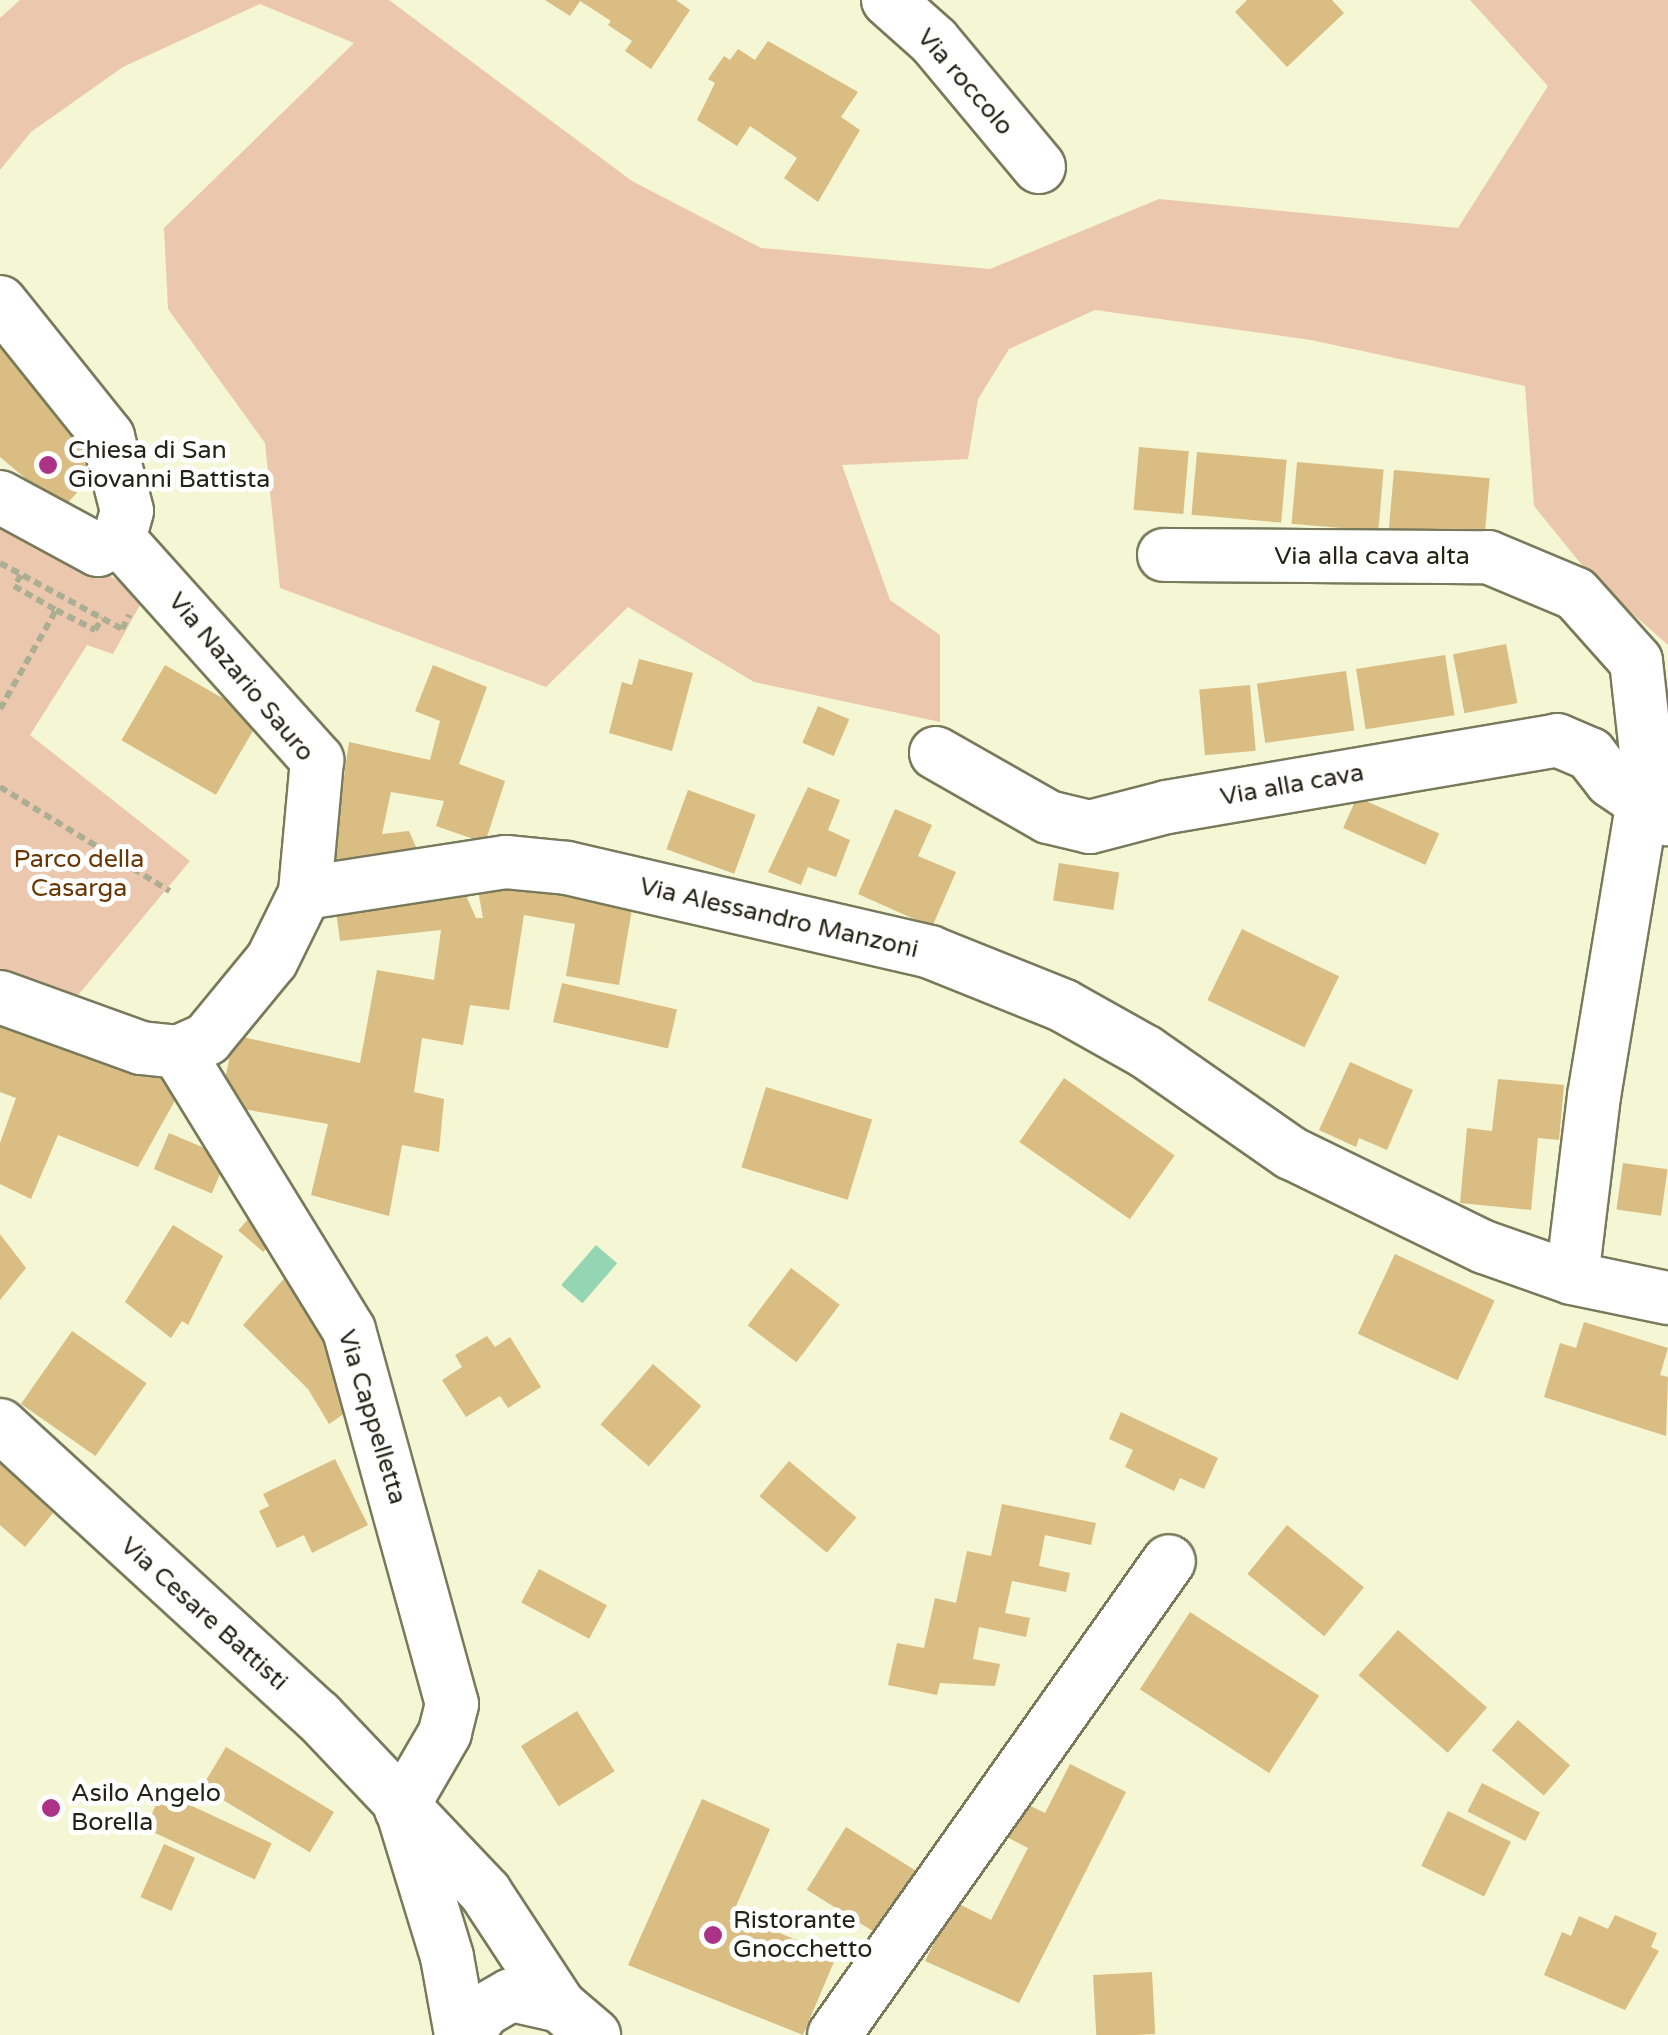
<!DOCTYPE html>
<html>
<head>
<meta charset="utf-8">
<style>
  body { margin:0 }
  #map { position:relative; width:1668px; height:2035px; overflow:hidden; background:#f4f6d4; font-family:"Varela Round",sans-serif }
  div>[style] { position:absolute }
  .green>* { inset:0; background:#ebc8ad }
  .water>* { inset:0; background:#94d6b3; transform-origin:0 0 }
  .building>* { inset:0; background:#dabd82; transform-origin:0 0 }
  .path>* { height:6px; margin-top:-3px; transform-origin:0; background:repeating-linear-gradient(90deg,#acae93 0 8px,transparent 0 13px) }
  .roads { filter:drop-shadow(2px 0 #787a5b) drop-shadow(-2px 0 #787a5b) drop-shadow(0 2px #787a5b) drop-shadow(0 -2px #787a5b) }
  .minor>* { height:52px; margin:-26px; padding:0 26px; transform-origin:26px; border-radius:26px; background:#fff }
  .dots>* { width:28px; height:28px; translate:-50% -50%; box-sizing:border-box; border:5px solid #fff; border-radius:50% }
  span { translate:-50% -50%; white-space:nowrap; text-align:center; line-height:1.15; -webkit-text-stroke:10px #fff; paint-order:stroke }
  .street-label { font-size:25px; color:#232316 }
  .poi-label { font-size:25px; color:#232316 }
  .left { translate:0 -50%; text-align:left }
  .park-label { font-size:25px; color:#683703 }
</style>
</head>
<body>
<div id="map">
  <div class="green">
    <div style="clip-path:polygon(20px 0,389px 0,632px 181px,761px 248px,990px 269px,1159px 199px,1458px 228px,1548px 86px,1470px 0,1668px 0,1668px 645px,1594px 580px,1534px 506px,1525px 386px,1311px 340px,1095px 310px,1009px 349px,978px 399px,968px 459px,842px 465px,890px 600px,940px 635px,940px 722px,754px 682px,628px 607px,546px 687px,280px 588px,265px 443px,168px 309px,164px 228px,354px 43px,260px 4px,123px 67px,31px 132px,0 170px,0 18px)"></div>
    <div style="clip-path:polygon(0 513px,145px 596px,113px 654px,87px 645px,30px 735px,190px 861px,73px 1001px,0 976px)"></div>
  </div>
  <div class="water">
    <div style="left:596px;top:1245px;width:28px;height:53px;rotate:41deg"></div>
  </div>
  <div class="building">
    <div style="clip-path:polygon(545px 0,676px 0,690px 10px,651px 69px,625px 51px,632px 41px,608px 25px,611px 21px,580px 1px,570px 16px)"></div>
    <div style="clip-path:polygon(1247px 0,1332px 0,1344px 13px,1287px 67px,1235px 12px)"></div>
    <div style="clip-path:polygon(768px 41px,858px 92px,841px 117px,860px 130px,818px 202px,784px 178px,797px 158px,750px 126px,737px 146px,697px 120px,715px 83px,708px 79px,724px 56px,730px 60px,738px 49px,755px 60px)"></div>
    <div style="clip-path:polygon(0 327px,94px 436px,78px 457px,95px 473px,62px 509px,0 457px)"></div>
    <div style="left:1139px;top:447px;width:50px;height:63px;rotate:5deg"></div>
    <div style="left:1197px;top:452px;width:90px;height:63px;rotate:5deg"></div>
    <div style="left:1297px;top:462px;width:87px;height:62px;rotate:5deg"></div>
    <div style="left:1394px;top:470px;width:96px;height:62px;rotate:5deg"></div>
    <div style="left:1506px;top:644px;width:60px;height:54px;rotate:79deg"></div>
    <div style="left:1445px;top:655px;width:61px;height:90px;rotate:81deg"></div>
    <div style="clip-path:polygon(639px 659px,693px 673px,672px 751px,609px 733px,622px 682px,632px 685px)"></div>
    <div style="left:165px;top:665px;width:109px;height:87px;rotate:30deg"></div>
    <div style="clip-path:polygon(433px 665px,487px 687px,459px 764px,505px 781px,485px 843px,436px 826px,444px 801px,391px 792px,382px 834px,409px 831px,416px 847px,413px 867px,330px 875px,349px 742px,430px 760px,440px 721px,415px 711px)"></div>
    <div style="left:1346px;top:671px;width:60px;height:90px;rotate:82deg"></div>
    <div style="left:1250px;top:685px;width:66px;height:51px;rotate:85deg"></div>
    <div style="left:818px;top:706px;width:34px;height:40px;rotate:23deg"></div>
    <div style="clip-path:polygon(808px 787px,840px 800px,828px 830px,850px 840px,836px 877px,808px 867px,801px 885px,768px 872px)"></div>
    <div style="left:688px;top:790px;width:72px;height:63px;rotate:20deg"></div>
    <div style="left:1357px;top:797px;width:90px;height:34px;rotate:24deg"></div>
    <div style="clip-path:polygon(895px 809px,932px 825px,918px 856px,956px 872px,932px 927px,858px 894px)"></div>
    <div style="left:1059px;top:863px;width:61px;height:38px;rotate:9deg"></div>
    <div style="clip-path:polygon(476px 879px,634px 897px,619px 985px,566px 976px,575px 924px,524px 915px,509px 1010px,470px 1005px,463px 1045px,422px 1038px,414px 1092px,444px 1099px,439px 1152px,402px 1145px,389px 1216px,311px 1195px,328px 1124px,220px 1105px,234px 1035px,360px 1063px,377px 970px,434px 980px,441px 930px,340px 941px,334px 896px,459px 880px,476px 918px,483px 918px)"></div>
    <div style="left:1242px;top:929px;width:108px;height:79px;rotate:26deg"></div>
    <div style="left:562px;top:983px;width:118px;height:40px;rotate:13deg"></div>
    <div style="clip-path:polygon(0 1022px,183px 1086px,138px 1167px,58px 1135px,31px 1199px,0 1184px,0 1143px,16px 1098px,0 1092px)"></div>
    <div style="clip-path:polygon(1350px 1062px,1413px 1090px,1387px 1150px,1359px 1138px,1356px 1147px,1319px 1130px)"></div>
    <div style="left:1064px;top:1078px;width:135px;height:78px;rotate:35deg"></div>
    <div style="clip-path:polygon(1498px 1079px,1564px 1085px,1559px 1140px,1538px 1138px,1531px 1210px,1460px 1203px,1467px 1128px,1492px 1131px)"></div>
    <div style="left:766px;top:1087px;width:111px;height:84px;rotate:17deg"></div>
    <div style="left:169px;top:1133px;width:63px;height:39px;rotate:23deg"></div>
    <div style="left:1623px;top:1163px;width:45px;height:47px;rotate:8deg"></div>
    <div style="left:256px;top:1210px;width:33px;height:27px;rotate:41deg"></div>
    <div style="clip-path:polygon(173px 1225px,223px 1256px,188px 1325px,182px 1321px,171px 1338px,125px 1302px)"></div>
    <div style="clip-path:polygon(0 1234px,26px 1268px,0 1300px)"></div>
    <div style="left:1395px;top:1254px;width:110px;height:88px;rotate:25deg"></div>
    <div style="clip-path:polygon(296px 1265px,363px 1401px,329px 1424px,308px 1389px,243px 1325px)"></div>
    <div style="left:791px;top:1268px;width:61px;height:72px;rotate:37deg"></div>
    <div style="clip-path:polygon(1584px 1322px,1668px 1348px,1660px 1375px,1668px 1377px,1666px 1436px,1544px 1397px,1560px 1343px,1576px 1348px)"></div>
    <div style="left:72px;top:1331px;width:91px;height:89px;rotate:35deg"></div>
    <div style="clip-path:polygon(487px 1336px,495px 1347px,510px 1337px,541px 1387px,508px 1408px,500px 1396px,466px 1417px,442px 1380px,462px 1367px,455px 1355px)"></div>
    <div style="left:653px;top:1364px;width:64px;height:80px;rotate:41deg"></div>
    <div style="clip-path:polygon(1121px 1412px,1218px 1458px,1204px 1489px,1180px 1478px,1174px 1491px,1125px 1467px,1133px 1450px,1109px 1439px)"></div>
    <div style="clip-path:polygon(335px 1459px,368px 1525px,312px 1553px,304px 1535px,277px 1548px,259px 1511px,269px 1506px,263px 1494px)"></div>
    <div style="clip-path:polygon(0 1461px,53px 1513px,25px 1547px,0 1525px)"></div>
    <div style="left:789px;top:1461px;width:88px;height:46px;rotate:40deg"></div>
    <div style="clip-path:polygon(1002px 1504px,1096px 1523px,1091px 1545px,1045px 1535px,1039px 1566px,1070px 1573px,1066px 1592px,1012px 1581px,1005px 1613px,1030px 1618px,1026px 1637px,979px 1627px,973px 1659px,1000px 1664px,995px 1686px,940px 1683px,937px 1695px,888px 1685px,897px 1643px,924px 1648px,935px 1598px,956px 1603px,967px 1551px,991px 1556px)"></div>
    <div style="left:1287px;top:1525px;width:99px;height:63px;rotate:39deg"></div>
    <div style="left:539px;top:1569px;width:77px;height:38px;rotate:28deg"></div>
    <div style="left:1190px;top:1612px;width:154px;height:92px;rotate:33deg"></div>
    <div style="left:1398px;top:1630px;width:118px;height:60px;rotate:41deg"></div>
    <div style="left:577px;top:1711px;width:71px;height:66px;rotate:58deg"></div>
    <div style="left:1518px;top:1720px;width:69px;height:40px;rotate:41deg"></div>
    <div style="left:226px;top:1747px;width:126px;height:47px;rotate:31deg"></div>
    <div style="clip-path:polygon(1070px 1764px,1126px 1792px,1019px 2003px,925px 1961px,955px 1902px,991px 1920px,1028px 1848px,999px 1833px,1016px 1799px,1045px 1813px)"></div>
    <div style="left:1482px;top:1783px;width:65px;height:32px;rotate:27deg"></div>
    <div style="left:162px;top:1792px;width:121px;height:40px;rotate:25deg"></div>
    <div style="clip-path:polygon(702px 1799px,770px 1829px,733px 1913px,836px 1957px,803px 2035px,628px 1965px)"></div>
    <div style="left:1448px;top:1811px;width:70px;height:61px;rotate:26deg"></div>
    <div style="left:846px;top:1827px;width:90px;height:74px;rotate:32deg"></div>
    <div style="left:164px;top:1844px;width:34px;height:58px;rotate:24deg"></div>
    <div style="clip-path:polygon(1615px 1915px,1657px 1933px,1651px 1947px,1659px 1951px,1625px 2010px,1544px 1975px,1562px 1932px,1571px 1936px,1579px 1916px,1608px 1929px)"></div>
    <div style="left:1152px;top:1972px;width:62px;height:59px;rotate:87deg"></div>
  </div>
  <div class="path">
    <div style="left:0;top:563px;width:139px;rotate:28.4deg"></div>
    <div style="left:122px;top:629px;width:16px;rotate:-63deg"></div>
    <div style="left:21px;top:575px;width:13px;rotate:122deg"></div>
    <div style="left:14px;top:586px;width:48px;rotate:29.7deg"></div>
    <div style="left:56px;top:610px;width:44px;rotate:27.1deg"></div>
    <div style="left:95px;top:630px;width:14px;rotate:-60deg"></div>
    <div style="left:0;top:709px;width:114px;rotate:-60.5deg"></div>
    <div style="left:0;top:787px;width:199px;rotate:31.5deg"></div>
  </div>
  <div class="roads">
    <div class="minor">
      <div style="left:888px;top:0;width:62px;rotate:41.7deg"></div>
      <div style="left:934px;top:41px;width:164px;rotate:50.2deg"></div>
      <div style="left:0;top:302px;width:173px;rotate:51.3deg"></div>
      <div style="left:108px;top:437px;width:76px;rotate:75.6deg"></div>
      <div style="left:127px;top:511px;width:29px;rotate:106deg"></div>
      <div style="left:0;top:497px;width:111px;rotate:28.4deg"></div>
      <div style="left:98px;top:550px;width:24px;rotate:-28deg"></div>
      <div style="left:119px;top:539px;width:297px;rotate:48.1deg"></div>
      <div style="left:317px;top:760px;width:134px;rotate:95.2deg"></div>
      <div style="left:1164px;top:555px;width:324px;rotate:0.4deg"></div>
      <div style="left:1488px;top:557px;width:95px;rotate:22.8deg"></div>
      <div style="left:1576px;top:594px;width:90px;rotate:48.2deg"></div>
      <div style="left:1636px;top:661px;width:110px;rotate:83.7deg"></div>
      <div style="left:1648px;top:770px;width:330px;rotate:99.4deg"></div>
      <div style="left:1594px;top:1096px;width:183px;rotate:96.9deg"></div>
      <div style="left:936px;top:753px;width:129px;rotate:29.7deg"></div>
      <div style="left:1048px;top:817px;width:43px;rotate:13.4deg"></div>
      <div style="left:1090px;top:827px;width:80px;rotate:-14.6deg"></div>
      <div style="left:1167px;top:807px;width:396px;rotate:-9.7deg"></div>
      <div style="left:1557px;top:740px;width:36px;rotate:23deg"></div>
      <div style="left:1590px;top:754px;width:34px;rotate:52deg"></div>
      <div style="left:1611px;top:781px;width:68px;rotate:34.2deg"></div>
      <div style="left:0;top:997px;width:150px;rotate:19.9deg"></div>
      <div style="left:141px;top:1048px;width:37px;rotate:6deg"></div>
      <div style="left:178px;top:1052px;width:32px;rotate:-24deg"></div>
      <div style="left:207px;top:1039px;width:102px;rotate:-50.6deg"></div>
      <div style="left:272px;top:960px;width:75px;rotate:-63.8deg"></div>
      <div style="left:305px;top:893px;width:203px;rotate:-8.8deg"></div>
      <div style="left:506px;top:862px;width:61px;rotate:5.6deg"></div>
      <div style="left:567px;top:868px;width:373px;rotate:13deg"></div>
      <div style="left:930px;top:952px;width:144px;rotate:21.9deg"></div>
      <div style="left:1064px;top:1006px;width:94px;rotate:29.3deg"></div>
      <div style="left:1146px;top:1052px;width:177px;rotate:34.9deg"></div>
      <div style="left:1291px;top:1153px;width:215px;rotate:26deg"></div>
      <div style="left:1484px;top:1247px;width:93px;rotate:19.4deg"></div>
      <div style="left:1572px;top:1278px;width:98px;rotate:11.8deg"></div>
      <div style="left:178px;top:1052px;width:326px;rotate:58.4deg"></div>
      <div style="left:349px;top:1330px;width:388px;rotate:74.6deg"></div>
      <div style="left:452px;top:1704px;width:30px;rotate:104deg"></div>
      <div style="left:445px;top:1733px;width:88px;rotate:120.1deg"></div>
      <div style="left:0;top:1425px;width:431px;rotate:42.5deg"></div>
      <div style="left:318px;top:1716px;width:243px;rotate:46.5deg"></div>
      <div style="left:485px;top:1892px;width:136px;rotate:56.7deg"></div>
      <div style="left:560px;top:2006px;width:45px;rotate:40.5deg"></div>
      <div style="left:404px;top:1816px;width:147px;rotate:73deg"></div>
      <div style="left:447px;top:1957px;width:79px;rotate:79.8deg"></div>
      <div style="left:467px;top:2035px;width:29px;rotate:-56deg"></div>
      <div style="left:483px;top:2011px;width:32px;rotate:-30deg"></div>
      <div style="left:511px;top:1995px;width:50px;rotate:12.7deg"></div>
      <div style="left:834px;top:2035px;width:580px;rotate:-54.75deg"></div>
    </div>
  </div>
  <div class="dots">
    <div style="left:48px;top:465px;background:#ac3287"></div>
    <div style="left:51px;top:1808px;background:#ac3287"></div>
    <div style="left:713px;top:1935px;background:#ac3287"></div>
  </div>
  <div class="street-label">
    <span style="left:965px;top:82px;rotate:49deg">Via roccolo</span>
    <span style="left:1372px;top:556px">Via alla cava alta</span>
    <span style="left:241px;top:677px;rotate:50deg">Via Nazario Sauro</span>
    <span style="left:1292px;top:785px;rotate:-10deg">Via alla cava</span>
    <span style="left:779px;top:918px;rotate:13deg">Via Alessandro Manzoni</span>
    <span style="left:372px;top:1417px;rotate:73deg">Via Cappelletta</span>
    <span style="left:204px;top:1614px;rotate:42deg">Via Cesare Battisti</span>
  </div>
  <div class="poi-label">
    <span class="left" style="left:68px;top:465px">Chiesa di San<br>Giovanni Battista</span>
    <span class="left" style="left:71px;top:1808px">Asilo Angelo<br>Borella</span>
    <span class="left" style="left:733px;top:1935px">Ristorante<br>Gnocchetto</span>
  </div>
  <div class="park-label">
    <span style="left:79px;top:874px">Parco della<br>Casarga</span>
  </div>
</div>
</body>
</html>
